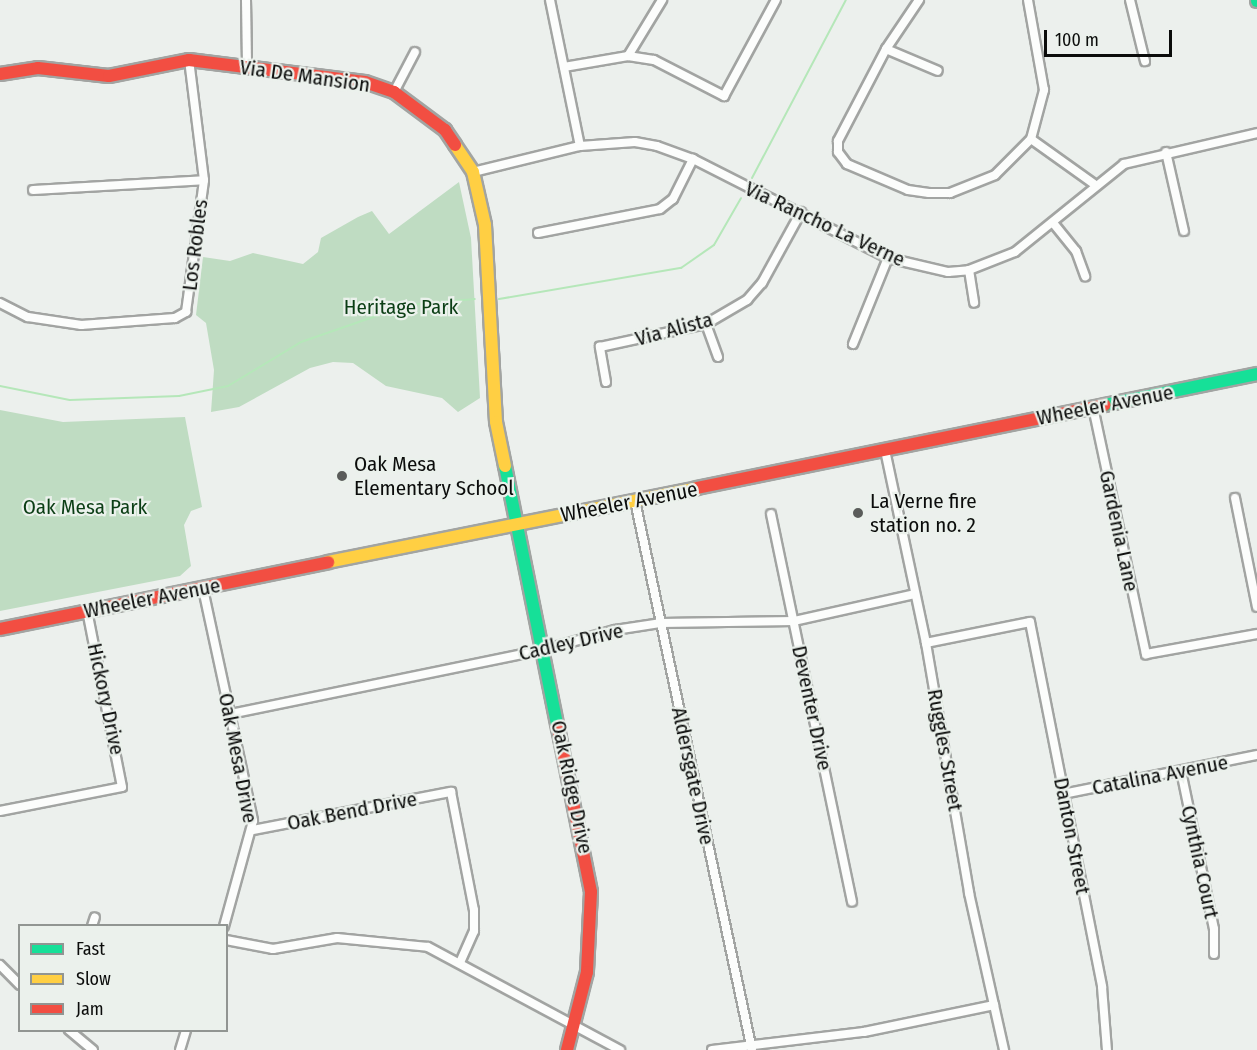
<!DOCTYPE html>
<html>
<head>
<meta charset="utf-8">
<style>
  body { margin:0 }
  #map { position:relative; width:1257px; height:1050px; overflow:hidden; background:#ecf0ed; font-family:"Fira Sans Condensed",sans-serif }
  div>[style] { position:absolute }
  .green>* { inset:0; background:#bfdcc2 }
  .stream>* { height:2px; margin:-1px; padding:0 1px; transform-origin:1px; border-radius:1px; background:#b5e7b9 }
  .roads { filter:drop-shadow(2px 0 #a2a4a2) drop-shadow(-2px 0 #a2a4a2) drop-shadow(0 2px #a2a4a2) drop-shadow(0 -2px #a2a4a2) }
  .street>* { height:8px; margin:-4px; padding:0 4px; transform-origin:4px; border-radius:4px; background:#fcfdfc }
  .fast>* { height:12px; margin:-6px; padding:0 6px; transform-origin:6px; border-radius:6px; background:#16e098 }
  .slow>* { height:12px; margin:-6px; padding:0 6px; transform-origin:6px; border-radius:6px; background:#ffcf43 }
  .jam>* { height:12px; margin:-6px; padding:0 6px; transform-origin:6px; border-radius:6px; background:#f24e42 }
  .dots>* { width:16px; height:16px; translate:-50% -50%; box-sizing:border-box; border:3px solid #ebf1ec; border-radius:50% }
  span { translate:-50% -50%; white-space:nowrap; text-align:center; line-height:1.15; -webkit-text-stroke:4.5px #ebf1ec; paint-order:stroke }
  .street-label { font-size:21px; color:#0b0c0b }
  .park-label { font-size:21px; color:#0b3e15 }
  .poi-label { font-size:21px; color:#0b0c0b }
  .left { translate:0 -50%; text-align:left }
  .legend { position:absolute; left:18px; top:924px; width:210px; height:108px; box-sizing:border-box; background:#ebf1ec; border:2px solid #919592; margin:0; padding:8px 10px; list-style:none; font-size:18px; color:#0b0c0b }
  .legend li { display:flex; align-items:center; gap:12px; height:30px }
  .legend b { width:30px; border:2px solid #919592 }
  .scale { position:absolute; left:1044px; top:30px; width:128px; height:27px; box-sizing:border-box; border:3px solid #0b0c0b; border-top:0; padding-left:8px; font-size:18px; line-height:21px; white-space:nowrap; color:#0b0c0b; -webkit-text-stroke:4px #ebf1ec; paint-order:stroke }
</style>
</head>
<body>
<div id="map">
  <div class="green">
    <div style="clip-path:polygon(459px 182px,471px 238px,480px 398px,458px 412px,442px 398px,386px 386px,353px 363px,333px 362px,310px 368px,239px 407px,211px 412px,214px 370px,206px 323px,196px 315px,203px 257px,230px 261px,253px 253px,303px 264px,318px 252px,321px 238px,358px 217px,372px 211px,389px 234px)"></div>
    <div style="clip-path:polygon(0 410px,63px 422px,185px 417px,202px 507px,191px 511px,184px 525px,191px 566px,180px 576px,0 611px)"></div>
  </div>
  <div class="stream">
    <div style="left:752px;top:178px;width:201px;rotate:-62.2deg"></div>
    <div style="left:499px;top:299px;width:185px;rotate:-9.7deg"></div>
    <div style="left:681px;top:268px;width:40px;rotate:-34.9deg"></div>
    <div style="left:714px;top:245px;width:54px;rotate:-60.1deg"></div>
    <div style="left:0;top:386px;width:71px;rotate:11.3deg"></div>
    <div style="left:70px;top:400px;width:109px;rotate:-2.1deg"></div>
    <div style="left:179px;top:396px;width:50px;rotate:-11.5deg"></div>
    <div style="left:228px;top:386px;width:85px;rotate:-31.1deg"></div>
    <div style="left:301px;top:342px;width:113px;rotate:-19.1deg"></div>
    <div style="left:408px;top:305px;width:67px;rotate:-5.1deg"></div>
  </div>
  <div class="roads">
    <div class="street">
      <div style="left:246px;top:0;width:67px;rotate:89.1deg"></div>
      <div style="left:550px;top:0;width:149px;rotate:78.4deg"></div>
      <div style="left:919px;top:0;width:59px;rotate:124deg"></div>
      <div style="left:886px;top:49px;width:104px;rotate:117.6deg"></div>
      <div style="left:838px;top:141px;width:11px;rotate:90deg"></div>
      <div style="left:838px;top:152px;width:15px;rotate:53deg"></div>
      <div style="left:847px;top:164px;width:66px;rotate:23.1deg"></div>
      <div style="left:908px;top:190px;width:21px;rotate:8deg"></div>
      <div style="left:929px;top:193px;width:21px"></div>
      <div style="left:950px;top:193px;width:48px;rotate:-21.8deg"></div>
      <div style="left:995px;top:175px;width:51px;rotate:-45deg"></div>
      <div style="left:1031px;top:139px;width:51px;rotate:-75.1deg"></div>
      <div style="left:1044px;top:90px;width:91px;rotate:-100.1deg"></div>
      <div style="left:1130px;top:0;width:63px;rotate:76.2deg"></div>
      <div style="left:886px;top:49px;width:56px;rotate:22.9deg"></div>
      <div style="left:628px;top:56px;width:26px;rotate:9deg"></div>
      <div style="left:654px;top:60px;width:79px;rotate:27.2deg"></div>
      <div style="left:724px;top:96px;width:109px;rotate:-61.6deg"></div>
      <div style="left:564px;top:67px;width:65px;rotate:-9.8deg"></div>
      <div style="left:628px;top:56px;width:66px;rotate:-58.7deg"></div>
      <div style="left:394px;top:92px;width:45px;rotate:-62.3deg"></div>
      <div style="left:1031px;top:139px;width:77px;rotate:35.5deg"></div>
      <div style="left:1166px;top:152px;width:81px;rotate:77.2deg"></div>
      <div style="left:473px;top:172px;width:110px;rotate:-13.7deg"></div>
      <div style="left:580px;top:146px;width:55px;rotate:-4.2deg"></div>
      <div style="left:635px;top:142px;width:22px;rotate:10deg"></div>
      <div style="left:657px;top:146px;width:38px;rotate:20deg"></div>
      <div style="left:693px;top:159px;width:219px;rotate:26.9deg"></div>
      <div style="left:888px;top:258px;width:62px;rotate:13.1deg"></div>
      <div style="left:948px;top:272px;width:21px;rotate:-5deg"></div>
      <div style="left:969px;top:270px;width:49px;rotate:-21.4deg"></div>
      <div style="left:1015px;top:252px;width:140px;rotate:-38.9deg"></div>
      <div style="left:1124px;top:164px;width:137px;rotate:-13.1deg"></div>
      <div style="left:33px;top:190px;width:171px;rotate:-3.3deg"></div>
      <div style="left:1054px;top:224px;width:35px;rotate:51deg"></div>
      <div style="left:1076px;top:251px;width:27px;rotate:70deg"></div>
      <div style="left:538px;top:233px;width:124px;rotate:-11.1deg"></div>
      <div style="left:660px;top:209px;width:16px;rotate:-38deg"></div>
      <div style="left:673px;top:199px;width:45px;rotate:-63.4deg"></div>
      <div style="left:969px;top:270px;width:33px;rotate:81deg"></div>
      <div style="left:0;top:303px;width:31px;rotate:27deg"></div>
      <div style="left:28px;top:317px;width:54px;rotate:8.6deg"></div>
      <div style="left:81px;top:325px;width:94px;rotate:-4.3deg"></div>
      <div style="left:175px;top:318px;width:13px;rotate:-29deg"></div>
      <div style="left:186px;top:312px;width:133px;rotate:-82.2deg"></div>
      <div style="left:204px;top:180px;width:121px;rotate:-97.1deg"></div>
      <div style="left:706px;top:324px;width:35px;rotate:70deg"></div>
      <div style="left:853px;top:344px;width:93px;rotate:-67.9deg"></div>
      <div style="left:606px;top:382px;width:36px;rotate:-100deg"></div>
      <div style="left:600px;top:347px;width:108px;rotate:-12.2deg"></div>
      <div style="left:706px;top:324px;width:48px;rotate:-30.3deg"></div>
      <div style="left:747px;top:300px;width:23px;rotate:-49deg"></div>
      <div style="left:762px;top:283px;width:81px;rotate:-61.2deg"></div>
      <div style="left:1093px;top:407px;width:253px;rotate:77.9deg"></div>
      <div style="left:1146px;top:654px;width:113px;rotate:-10.2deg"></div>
      <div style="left:885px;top:450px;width:197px;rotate:78deg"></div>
      <div style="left:926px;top:643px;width:254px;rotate:80.2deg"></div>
      <div style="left:969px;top:893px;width:161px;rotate:77.4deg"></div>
      <div style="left:1235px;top:498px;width:111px;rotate:78.6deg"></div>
      <div style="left:635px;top:501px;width:561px;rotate:77.97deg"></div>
      <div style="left:771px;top:514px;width:396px;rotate:78.2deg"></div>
      <div style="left:203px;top:589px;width:237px;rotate:77.8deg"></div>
      <div style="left:253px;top:821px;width:109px;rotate:105.4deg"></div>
      <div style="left:926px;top:643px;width:106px;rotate:-11.4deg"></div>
      <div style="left:1030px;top:622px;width:372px;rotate:78.8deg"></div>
      <div style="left:1102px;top:987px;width:63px;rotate:85.5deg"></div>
      <div style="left:230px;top:714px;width:319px;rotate:-11.6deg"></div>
      <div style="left:543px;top:650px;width:75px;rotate:-15.5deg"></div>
      <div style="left:615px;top:630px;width:47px;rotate:-8.7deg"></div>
      <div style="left:661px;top:623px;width:133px;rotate:-0.9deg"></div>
      <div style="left:794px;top:621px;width:124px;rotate:-12.6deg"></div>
      <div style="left:1181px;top:771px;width:161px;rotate:78.2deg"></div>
      <div style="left:1214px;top:929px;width:25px;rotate:90deg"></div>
      <div style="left:1063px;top:794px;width:198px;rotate:-11.4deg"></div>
      <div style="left:0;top:811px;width:124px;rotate:-11.1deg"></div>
      <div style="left:122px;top:787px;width:179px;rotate:-101.2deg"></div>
      <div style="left:253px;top:830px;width:202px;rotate:-10.9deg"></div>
      <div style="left:451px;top:792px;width:120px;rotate:79deg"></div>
      <div style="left:474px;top:910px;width:21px;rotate:90deg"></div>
      <div style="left:474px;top:931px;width:34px;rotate:114deg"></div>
      <div style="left:92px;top:926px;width:9px;rotate:-72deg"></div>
      <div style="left:226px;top:940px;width:48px;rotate:10.8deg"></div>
      <div style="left:273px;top:949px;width:65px;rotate:-9.8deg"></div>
      <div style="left:337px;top:938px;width:91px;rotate:5.6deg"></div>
      <div style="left:428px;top:947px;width:218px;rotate:28.2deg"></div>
      <div style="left:0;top:965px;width:28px;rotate:45deg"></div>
      <div style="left:69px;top:1030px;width:31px;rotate:40deg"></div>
      <div style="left:180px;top:1050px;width:21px;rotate:-73deg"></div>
      <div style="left:712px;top:1050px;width:153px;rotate:-6.8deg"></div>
      <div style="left:864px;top:1032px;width:133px;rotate:-11.7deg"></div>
    </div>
    <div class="fast">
      <div style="left:1257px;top:0;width:1px;rotate:90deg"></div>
      <div style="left:1105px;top:405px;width:155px;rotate:-11.5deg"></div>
      <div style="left:505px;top:466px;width:267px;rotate:78.6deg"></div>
    </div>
    <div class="slow">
      <div style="left:455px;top:145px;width:32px;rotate:56deg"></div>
      <div style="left:473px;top:172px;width:54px;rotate:77.2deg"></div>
      <div style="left:485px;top:225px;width:197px;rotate:86.8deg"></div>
      <div style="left:496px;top:422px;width:45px;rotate:78.4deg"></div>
      <div style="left:328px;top:562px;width:376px;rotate:-11.3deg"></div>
    </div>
    <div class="jam">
      <div style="left:0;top:74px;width:38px;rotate:-9deg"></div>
      <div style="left:38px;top:68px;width:71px;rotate:6.4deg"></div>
      <div style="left:109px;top:76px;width:82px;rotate:-11.3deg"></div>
      <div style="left:189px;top:60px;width:177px;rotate:7.1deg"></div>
      <div style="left:365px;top:82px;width:31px;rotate:19deg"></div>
      <div style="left:394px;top:92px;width:64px;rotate:36.7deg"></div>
      <div style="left:445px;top:130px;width:18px;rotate:56deg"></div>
      <div style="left:697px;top:488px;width:416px;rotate:-11.5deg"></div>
      <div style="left:0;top:629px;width:335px;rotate:-11.5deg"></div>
      <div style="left:558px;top:728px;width:167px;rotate:78.6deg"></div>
      <div style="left:591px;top:892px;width:80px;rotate:92.9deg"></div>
      <div style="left:587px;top:972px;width:81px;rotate:104.4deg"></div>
    </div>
  </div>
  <div class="dots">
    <div style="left:342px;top:476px;background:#5a5c5a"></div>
    <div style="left:858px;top:513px;background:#5a5c5a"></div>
  </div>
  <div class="street-label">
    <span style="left:305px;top:76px;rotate:8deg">Via De Mansion</span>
    <span style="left:825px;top:224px;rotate:25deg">Via Rancho La Verne</span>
    <span style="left:195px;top:245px;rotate:-83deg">Los Robles</span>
    <span style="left:674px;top:329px;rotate:-15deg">Via Alista</span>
    <span style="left:1105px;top:405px;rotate:-11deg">Wheeler Avenue</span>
    <span style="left:629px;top:502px;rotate:-11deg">Wheeler Avenue</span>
    <span style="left:1119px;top:531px;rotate:78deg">Gardenia Lane</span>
    <span style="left:152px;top:598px;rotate:-11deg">Wheeler Avenue</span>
    <span style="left:571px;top:642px;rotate:-13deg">Cadley Drive</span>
    <span style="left:106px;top:699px;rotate:78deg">Hickory Drive</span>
    <span style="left:812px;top:708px;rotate:78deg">Deventer Drive</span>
    <span style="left:945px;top:750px;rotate:80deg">Ruggles Street</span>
    <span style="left:238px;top:758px;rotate:79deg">Oak Mesa Drive</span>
    <span style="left:1160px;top:775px;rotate:-11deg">Catalina Avenue</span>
    <span style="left:693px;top:776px;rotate:78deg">Aldersgate Drive</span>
    <span style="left:572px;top:787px;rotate:78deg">Oak Ridge Drive</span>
    <span style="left:352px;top:811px;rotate:-11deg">Oak Bend Drive</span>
    <span style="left:1072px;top:836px;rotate:79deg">Danton Street</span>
    <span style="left:1200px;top:862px;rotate:78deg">Cynthia Court</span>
  </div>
  <div class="park-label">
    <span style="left:401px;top:307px">Heritage Park</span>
    <span style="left:85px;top:507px">Oak Mesa Park</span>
  </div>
  <div class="poi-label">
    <span class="left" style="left:354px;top:476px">Oak Mesa<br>Elementary School</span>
    <span class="left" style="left:870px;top:513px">La Verne fire<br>station no. 2</span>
  </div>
  <ul class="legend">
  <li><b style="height:8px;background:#16e098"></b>Fast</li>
  <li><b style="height:8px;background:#ffcf43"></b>Slow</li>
  <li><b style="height:8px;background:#f24e42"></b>Jam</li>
  </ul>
  <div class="scale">100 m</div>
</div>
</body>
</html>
